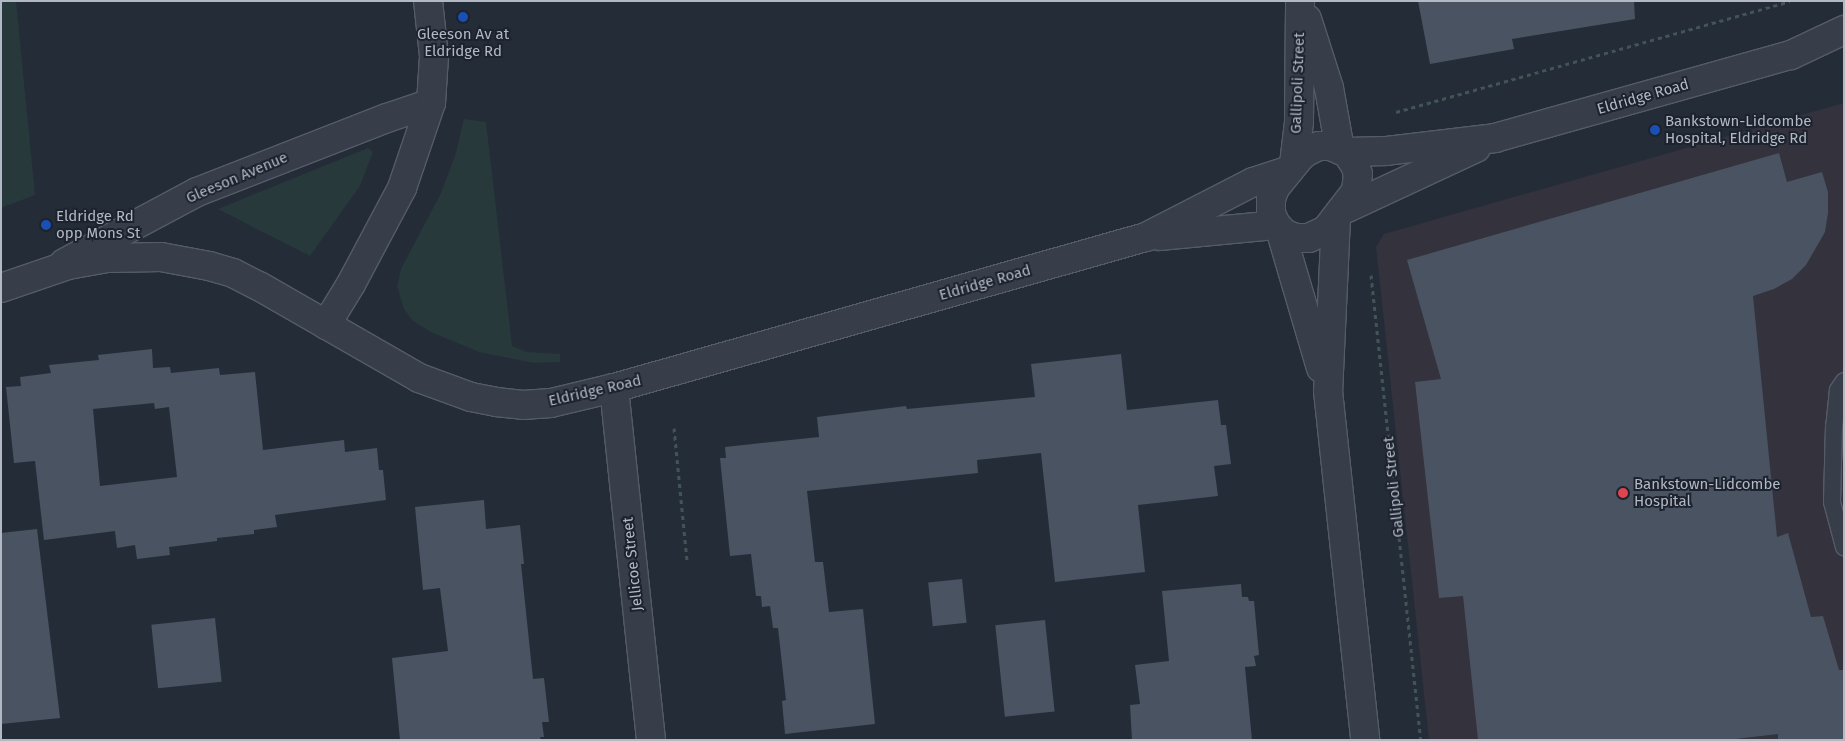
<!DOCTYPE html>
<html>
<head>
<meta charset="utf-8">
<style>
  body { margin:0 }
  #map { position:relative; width:1845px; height:741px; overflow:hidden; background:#242c38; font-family:"Fira Sans",sans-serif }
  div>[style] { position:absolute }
  .medical>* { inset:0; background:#33323d }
  .green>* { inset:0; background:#27393a }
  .building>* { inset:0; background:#4a5362; transform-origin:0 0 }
  .path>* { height:3px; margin-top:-1.5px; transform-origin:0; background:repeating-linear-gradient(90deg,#435457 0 4px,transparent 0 8px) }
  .roads { filter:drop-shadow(1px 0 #555c67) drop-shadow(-1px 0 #555c67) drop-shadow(0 1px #555c67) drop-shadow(0 -1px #555c67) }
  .service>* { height:16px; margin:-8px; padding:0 8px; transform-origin:8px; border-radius:8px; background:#373e49 }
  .minor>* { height:28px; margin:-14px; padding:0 14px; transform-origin:14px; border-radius:14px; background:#373e49 }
  .tertiary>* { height:28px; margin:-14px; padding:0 14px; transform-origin:14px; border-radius:14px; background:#373e49 }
  .dots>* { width:14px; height:14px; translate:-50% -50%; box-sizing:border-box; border:2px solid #1d232e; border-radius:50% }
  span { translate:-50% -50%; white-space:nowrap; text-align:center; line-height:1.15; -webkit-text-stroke:4px #1d232e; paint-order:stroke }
  .poi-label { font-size:15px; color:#b2b9c5 }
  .left { translate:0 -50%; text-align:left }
  .street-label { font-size:15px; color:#b2b9c5 }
  .frame { position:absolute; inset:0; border:2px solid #b2b9c5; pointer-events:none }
</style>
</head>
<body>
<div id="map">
  <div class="medical">
    <div style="clip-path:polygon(1844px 103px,1844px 740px,1429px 740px,1376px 247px,1384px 234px)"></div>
  </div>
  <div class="green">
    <div style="clip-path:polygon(1px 1px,16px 1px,35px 195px,1px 208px)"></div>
    <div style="clip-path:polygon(464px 119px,486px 122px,512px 346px,527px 352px,560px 354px,560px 362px,534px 363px,479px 352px,431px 332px,413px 321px,404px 309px,397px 286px,401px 269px,441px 193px,455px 156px)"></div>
    <div style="clip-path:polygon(368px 148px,373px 152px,360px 186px,310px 256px,218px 209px)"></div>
  </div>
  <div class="building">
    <div style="clip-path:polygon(1418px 1px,1634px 1px,1635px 19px,1512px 39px,1514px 49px,1430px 64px)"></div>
    <div style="clip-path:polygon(1779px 153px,1787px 182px,1822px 172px,1828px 192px,1828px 213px,1825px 232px,1806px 265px,1792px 279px,1774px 289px,1753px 296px,1777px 537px,1788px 533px,1811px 617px,1823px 616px,1839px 670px,1844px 670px,1844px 740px,1778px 740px,1778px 734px,1727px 740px,1478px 740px,1463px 596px,1439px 598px,1415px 382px,1441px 379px,1407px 260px)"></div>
    <div style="clip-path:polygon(evenodd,152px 349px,153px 368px,170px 367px,171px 373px,219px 368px,220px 375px,255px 372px,263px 450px,344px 440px,345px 452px,377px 448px,379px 470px,383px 470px,386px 500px,275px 515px,277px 527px,254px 530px,254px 534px,217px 538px,217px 541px,169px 547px,170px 555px,137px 559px,135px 545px,117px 548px,115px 531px,44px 540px,35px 461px,14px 463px,6px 387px,21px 386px,20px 377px,51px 373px,49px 365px,99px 360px,98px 355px,152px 349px,154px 403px,155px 409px,169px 407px,177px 477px,100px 486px,93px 409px,154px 403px)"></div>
    <div style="clip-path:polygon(1121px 354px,1127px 410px,1218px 400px,1221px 425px,1226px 425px,1231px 464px,1214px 466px,1218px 496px,1138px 505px,1145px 572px,1055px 582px,1041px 453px,977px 460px,978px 473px,807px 491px,815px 562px,823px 562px,829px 612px,863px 609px,875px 724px,785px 734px,782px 701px,786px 700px,778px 628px,773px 628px,770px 606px,762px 607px,761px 596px,756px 596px,751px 554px,730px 556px,720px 458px,726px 458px,725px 447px,819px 437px,817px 417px,906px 406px,907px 409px,1035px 397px,1031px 364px)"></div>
    <div style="clip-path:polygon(484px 500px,486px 529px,520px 525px,524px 564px,521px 564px,533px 679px,544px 678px,549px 722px,542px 722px,544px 737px,540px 737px,541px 740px,400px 740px,392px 658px,448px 651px,440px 588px,423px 590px,415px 507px)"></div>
    <div style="clip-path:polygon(37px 529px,60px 718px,1px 724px,1px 533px)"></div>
    <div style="left:962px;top:579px;width:44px;height:34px;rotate:84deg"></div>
    <div style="clip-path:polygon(1241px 584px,1242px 597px,1248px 597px,1249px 601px,1254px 601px,1259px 655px,1254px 656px,1256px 666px,1245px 667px,1252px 740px,1132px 740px,1130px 705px,1140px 704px,1135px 665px,1169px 661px,1162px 591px)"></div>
    <div style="left:215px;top:618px;width:64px;height:64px;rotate:84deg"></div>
    <div style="left:1045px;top:620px;width:92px;height:50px;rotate:84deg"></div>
  </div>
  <div class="path">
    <div style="left:1396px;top:112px;width:409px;rotate:-15.7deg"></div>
    <div style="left:1371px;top:275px;width:468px;rotate:83.9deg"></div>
    <div style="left:674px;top:428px;width:134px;rotate:84.4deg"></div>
  </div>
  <div class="roads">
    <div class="service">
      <div style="left:1844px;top:381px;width:11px;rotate:124deg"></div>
      <div style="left:1838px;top:390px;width:36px;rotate:96deg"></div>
      <div style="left:1834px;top:426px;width:76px;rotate:91.5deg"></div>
      <div style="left:1832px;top:502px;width:47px;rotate:75.1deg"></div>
    </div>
    <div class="minor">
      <div style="left:1307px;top:19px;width:72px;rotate:72.3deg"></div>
      <div style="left:1329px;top:88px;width:63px;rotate:79.9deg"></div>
      <div style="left:1294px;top:164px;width:42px;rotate:-83.2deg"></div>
      <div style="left:1299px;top:122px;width:121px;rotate:-89.5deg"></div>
      <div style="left:1336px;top:218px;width:173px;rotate:92.6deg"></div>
      <div style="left:1328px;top:391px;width:351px;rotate:83.9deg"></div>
      <div style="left:1280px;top:229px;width:145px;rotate:73.6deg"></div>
      <div style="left:64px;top:263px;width:151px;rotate:-28.1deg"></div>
      <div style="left:197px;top:192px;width:204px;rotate:-21.3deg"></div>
      <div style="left:387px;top:118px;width:46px;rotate:-18.8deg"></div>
      <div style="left:326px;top:325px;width:48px;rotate:-58.6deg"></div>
      <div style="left:351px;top:284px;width:109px;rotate:-62deg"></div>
      <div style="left:402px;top:188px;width:90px;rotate:-71.2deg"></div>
      <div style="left:431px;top:103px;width:47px;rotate:-86.3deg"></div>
      <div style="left:434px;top:56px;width:55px;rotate:-96.2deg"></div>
      <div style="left:614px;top:388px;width:354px;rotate:84deg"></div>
    </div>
    <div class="tertiary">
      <div style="left:1319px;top:146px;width:11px"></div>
      <div style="left:1330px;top:146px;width:17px;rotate:21deg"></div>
      <div style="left:1346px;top:152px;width:16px;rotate:55deg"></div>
      <div style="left:1355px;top:165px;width:9px;rotate:72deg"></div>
      <div style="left:1358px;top:174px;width:17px;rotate:97deg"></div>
      <div style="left:1356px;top:191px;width:49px;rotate:127.6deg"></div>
      <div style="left:1326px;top:230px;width:19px;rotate:155deg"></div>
      <div style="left:1309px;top:238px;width:13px;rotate:180deg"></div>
      <div style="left:1296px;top:238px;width:12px;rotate:-160deg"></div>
      <div style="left:1285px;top:234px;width:13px;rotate:-135deg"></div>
      <div style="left:1276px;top:225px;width:13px;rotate:-113deg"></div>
      <div style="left:1271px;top:213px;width:14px;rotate:-90deg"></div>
      <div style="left:1271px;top:199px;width:12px;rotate:-70deg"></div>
      <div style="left:1275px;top:188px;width:38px;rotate:-51deg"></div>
      <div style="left:1299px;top:158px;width:9px;rotate:-41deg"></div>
      <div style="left:1306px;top:152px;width:14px;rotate:-25deg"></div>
      <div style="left:1346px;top:152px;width:40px;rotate:-1.4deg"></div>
      <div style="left:1386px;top:151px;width:110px;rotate:-6.8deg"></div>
      <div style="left:1495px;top:138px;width:307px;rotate:-15.7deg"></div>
      <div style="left:1791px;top:55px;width:59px;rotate:-25.3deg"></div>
      <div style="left:1341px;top:211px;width:149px;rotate:-25deg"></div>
      <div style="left:1160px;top:236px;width:117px;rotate:-5.4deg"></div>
      <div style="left:1px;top:288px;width:71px;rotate:-18.9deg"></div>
      <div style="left:68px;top:265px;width:40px;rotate:-10deg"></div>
      <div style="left:107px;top:258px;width:54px;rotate:-1.1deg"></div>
      <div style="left:161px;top:257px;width:49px;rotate:10.6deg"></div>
      <div style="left:209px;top:266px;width:25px;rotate:16deg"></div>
      <div style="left:233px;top:273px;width:29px;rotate:27deg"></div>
      <div style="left:259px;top:286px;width:185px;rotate:29.9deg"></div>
      <div style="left:419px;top:378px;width:55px;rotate:20.1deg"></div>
      <div style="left:471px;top:397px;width:25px;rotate:11deg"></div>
      <div style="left:496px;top:402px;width:27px;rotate:6deg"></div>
      <div style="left:523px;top:405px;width:28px;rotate:-4deg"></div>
      <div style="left:551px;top:403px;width:65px;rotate:-13.4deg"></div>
      <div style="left:614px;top:388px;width:553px;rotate:-15.85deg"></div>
      <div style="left:1146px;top:237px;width:120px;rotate:-27.2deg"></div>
      <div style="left:1253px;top:182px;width:38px;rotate:-18deg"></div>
    </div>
  </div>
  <div class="dots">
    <div style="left:463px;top:17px;background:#1a4fb4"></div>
    <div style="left:1655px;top:130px;background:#1a4fb4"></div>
    <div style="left:46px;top:225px;background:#1a4fb4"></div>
    <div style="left:1623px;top:493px;background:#e0444e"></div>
  </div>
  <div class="poi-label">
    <span style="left:463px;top:43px">Gleeson Av at<br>Eldridge Rd</span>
    <span class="left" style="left:1665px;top:130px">Bankstown-Lidcombe<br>Hospital, Eldridge Rd</span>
    <span class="left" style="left:56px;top:225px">Eldridge Rd<br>opp Mons St</span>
    <span class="left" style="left:1634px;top:493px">Bankstown-Lidcombe<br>Hospital</span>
  </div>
  <div class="street-label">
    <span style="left:1298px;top:83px;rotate:-88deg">Gallipoli Street</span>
    <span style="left:1643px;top:97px;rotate:-16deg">Eldridge Road</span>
    <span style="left:237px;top:178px;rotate:-23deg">Gleeson Avenue</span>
    <span style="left:985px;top:283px;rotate:-16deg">Eldridge Road</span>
    <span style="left:595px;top:391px;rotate:-13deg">Eldridge Road</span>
    <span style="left:1394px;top:487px;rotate:-96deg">Gallipoli Street</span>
    <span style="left:633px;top:564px;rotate:-96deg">Jellicoe Street</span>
  </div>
  <div class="frame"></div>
</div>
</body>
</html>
